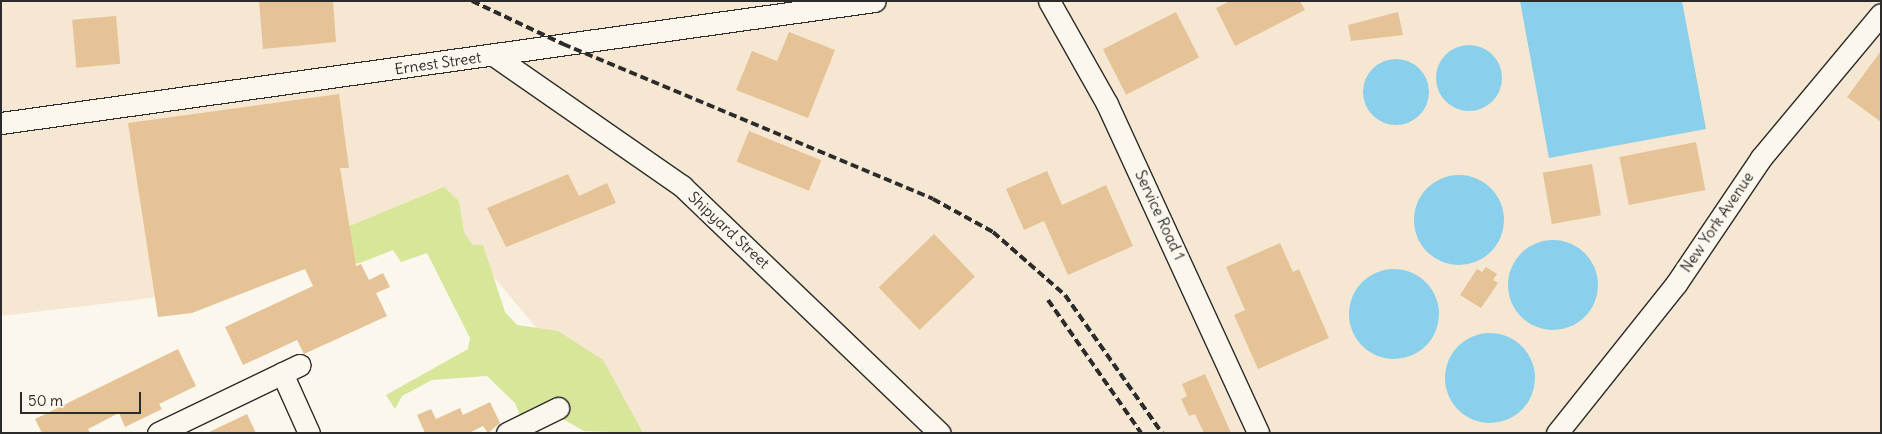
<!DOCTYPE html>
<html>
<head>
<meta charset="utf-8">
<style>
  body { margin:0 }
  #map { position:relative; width:1882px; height:434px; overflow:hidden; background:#fbf7ec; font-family:Delius,sans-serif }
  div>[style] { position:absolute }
  .built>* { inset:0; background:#f5e7d2 }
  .green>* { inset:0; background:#d7e699 }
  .water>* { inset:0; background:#8acfeb }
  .round { border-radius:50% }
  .building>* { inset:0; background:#e6c397; transform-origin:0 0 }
  .roads { filter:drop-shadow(1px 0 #2b2b2b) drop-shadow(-1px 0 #2b2b2b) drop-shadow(0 1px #2b2b2b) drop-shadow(0 -1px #2b2b2b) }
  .minor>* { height:21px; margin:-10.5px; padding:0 10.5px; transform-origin:10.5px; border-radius:10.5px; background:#fbf7ec }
  .rail>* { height:4px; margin-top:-2px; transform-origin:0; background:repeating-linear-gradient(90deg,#2b2b2b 0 8px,transparent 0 12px) }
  span { translate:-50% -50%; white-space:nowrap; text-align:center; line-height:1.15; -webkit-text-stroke:4px #fbf7ec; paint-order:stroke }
  .street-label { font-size:15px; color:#2b2b2b }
  .frame { position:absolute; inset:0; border:2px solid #2b2b2b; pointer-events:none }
  .scale { position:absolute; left:20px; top:392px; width:121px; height:22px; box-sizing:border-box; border:2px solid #2b2b2b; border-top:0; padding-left:6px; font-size:15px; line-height:18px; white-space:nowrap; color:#2b2b2b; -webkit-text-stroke:4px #fbf7ec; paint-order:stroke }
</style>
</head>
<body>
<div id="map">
  <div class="built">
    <div style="clip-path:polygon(1px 1px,1881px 1px,1881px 433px,625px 433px,444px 218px,193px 293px,1px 316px)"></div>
  </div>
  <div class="green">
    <div style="clip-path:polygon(444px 187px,459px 201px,464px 233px,473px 245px,483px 245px,505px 312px,517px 325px,558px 331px,603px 360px,643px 433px,584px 431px,559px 417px,526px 430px,515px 403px,487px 376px,432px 380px,402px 396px,395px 409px,386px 395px,468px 349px,470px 338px,427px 253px,401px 262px,393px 250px,360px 263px,327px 267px,345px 228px)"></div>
  </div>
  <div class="water">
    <div style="clip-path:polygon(1520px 1px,1682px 1px,1706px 129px,1549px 158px)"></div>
    <div class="round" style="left:1436px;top:45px;width:66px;height:66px"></div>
    <div class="round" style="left:1363px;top:59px;width:66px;height:66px"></div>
    <div class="round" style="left:1414px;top:175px;width:90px;height:90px"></div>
    <div class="round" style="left:1508px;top:240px;width:90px;height:90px"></div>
    <div class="round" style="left:1349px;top:269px;width:90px;height:90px"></div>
    <div class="round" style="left:1445px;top:333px;width:90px;height:90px"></div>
  </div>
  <div class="building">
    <div style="clip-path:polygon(259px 1px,333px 1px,336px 42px,263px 49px)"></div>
    <div style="clip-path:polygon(1230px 1px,1300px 1px,1305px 10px,1235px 46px,1216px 8px)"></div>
    <div style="left:1176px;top:12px;width:51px;height:82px;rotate:63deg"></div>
    <div style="clip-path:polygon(1398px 12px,1403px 35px,1351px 41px,1348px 25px)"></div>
    <div style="left:116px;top:16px;width:48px;height:44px;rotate:85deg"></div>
    <div style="clip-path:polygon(789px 32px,835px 50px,808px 118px,736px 90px,752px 51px,777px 61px)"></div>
    <div style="clip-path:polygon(1881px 51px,1881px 122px,1847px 97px)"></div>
    <div style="clip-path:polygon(339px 94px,349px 168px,340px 168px,356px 266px,361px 264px,369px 280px,383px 273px,390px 287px,376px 293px,387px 316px,304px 354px,297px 340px,243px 365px,225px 327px,313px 286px,305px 269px,192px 313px,158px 317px,128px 123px)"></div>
    <div style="left:749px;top:131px;width:78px;height:33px;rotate:22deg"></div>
    <div style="left:1696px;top:142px;width:49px;height:78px;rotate:79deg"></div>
    <div style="left:1592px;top:164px;width:52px;height:50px;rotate:80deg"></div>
    <div style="clip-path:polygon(1047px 171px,1062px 205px,1106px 185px,1133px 246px,1068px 275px,1044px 221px,1024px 230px,1006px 189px)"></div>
    <div style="clip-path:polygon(568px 174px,579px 196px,607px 183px,616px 203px,506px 247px,487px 208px)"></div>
    <div style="left:934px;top:234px;width:59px;height:77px;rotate:46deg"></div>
    <div style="clip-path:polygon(1280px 243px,1293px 272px,1299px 269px,1329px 338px,1258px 369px,1234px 315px,1245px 310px,1226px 267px)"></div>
    <div style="clip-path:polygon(1486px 267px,1497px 274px,1493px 280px,1498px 283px,1481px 308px,1460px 295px,1477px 269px,1482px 272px)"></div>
    <div style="clip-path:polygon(178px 349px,196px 386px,159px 404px,162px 409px,125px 427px,119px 413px,88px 429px,90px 433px,42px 433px,35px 419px)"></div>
    <div style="clip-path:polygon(1205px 374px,1231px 433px,1204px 433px,1195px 414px,1189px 416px,1181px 399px,1187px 396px,1182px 384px)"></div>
    <div style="clip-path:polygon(490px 402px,500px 423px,488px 433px,483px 426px,469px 433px,425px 433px,417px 415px,431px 409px,436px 419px,460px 408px,463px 415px)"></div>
    <div style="clip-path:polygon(247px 414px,256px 433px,207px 433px)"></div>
  </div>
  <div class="roads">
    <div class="minor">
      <div style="left:1049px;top:1px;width:118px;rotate:60.6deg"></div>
      <div style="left:1107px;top:104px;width:362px;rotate:65.3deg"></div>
      <div style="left:495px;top:56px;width:228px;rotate:34.8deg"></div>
      <div style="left:682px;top:186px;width:357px;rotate:43.8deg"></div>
      <div style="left:1px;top:123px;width:882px;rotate:-7.95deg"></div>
      <div style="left:282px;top:373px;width:66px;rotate:65.8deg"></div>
      <div style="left:158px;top:433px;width:157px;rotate:-25.7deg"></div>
      <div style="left:507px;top:433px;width:57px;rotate:-26.1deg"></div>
      <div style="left:1557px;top:433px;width:191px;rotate:-51.4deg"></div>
      <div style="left:1676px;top:284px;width:152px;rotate:-56deg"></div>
      <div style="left:1761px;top:158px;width:187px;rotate:-50.2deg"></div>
    </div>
  </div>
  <div class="rail">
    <div style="left:472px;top:1px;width:101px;rotate:25.3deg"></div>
    <div style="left:563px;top:44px;width:401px;rotate:22.7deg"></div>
    <div style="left:933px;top:199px;width:68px;rotate:28.8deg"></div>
    <div style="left:993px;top:232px;width:96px;rotate:41.2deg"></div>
    <div style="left:1065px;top:295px;width:169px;rotate:54.9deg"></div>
    <div style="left:1048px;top:300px;width:162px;rotate:55deg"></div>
  </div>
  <div class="street-label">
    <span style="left:438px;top:63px;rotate:-8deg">Ernest Street</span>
    <span style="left:1160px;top:215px;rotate:65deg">Service Road 1</span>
    <span style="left:1717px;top:222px;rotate:-56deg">New York Avenue</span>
    <span style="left:729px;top:230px;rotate:43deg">Shipyard Street</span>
  </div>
  <div class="frame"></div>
  <div class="scale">50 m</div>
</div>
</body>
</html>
